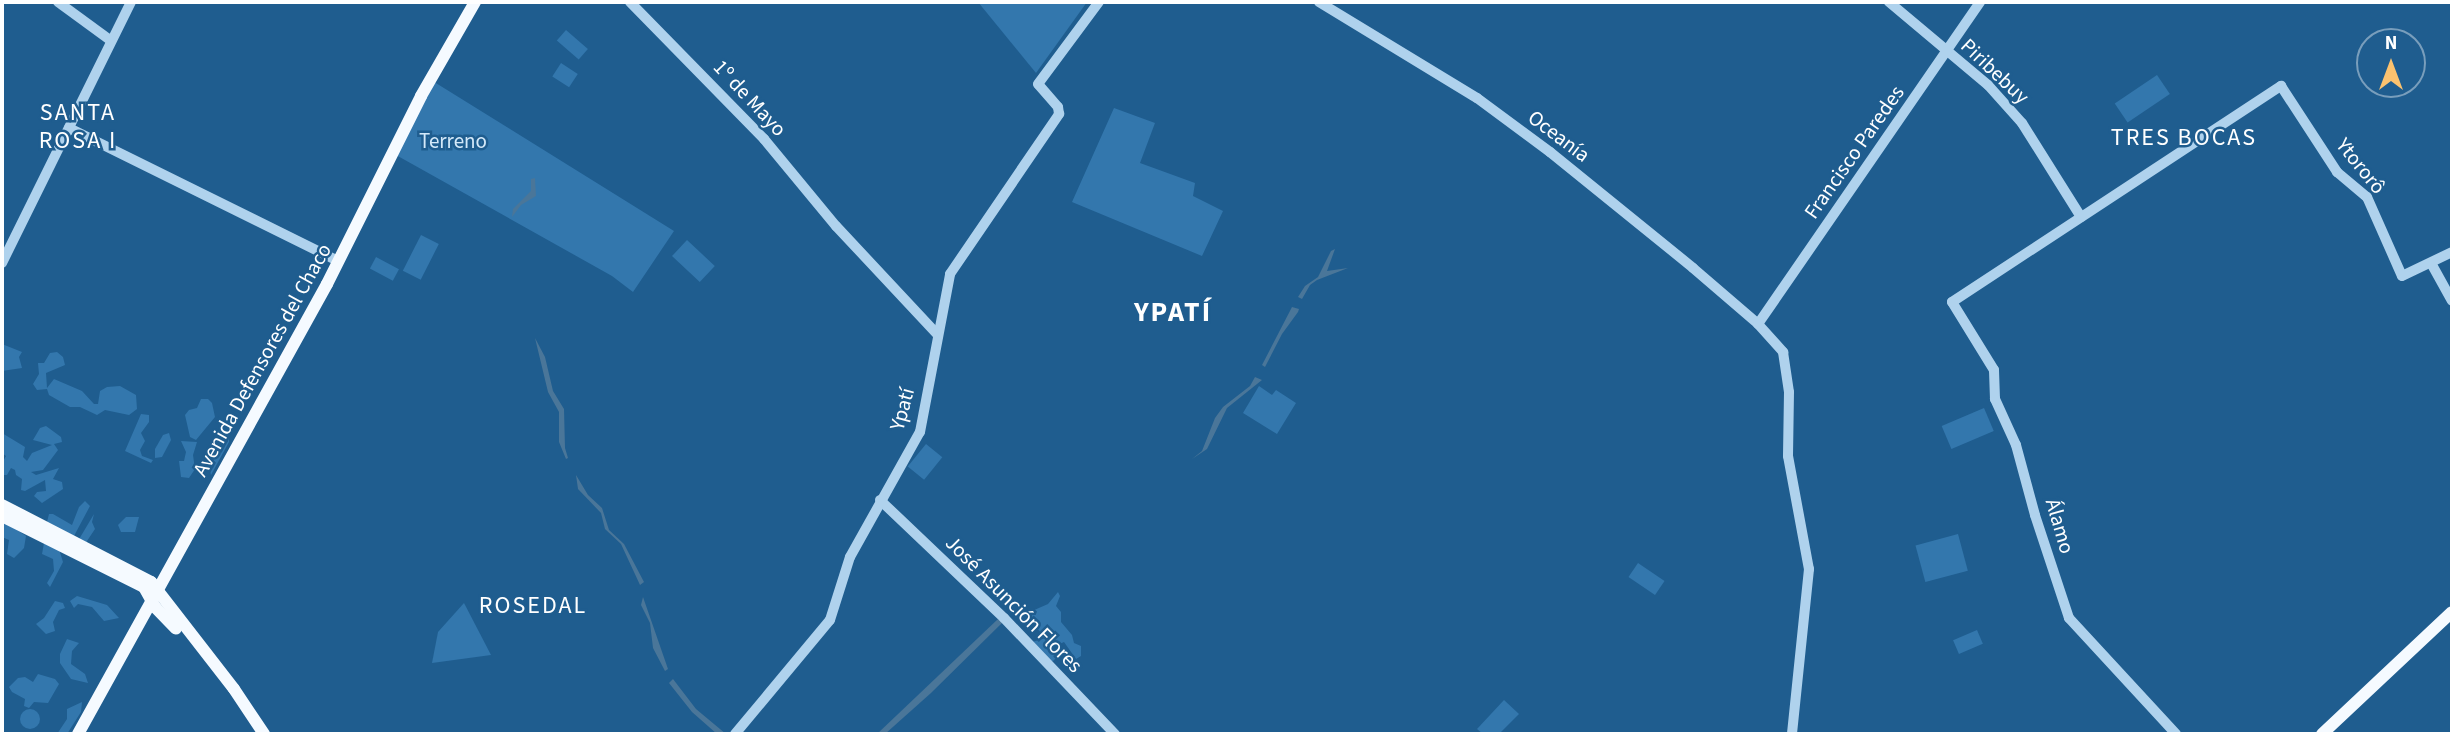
<!DOCTYPE html>
<html>
<head>
<meta charset="utf-8">
<style>
  body { margin:0 }
  #map { position:relative; width:2454px; height:736px; overflow:hidden; background:#1f5d8f; font-family:"Source Sans 3",sans-serif }
  div>[style] { position:absolute }
  .green>* { inset:0; background:#3377ad; transform-origin:0 0 }
  .round { border-radius:50% }
  .water>* { inset:0; background:#4a7699 }
  .minor>* { height:10px; margin:-5px; padding:0 5px; transform-origin:5px; border-radius:5px; background:#afd2ed }
  .major>* { height:12px; margin:-6px; padding:0 6px; transform-origin:6px; border-radius:6px; background:#f5faff }
  span { translate:-50% -50%; white-space:nowrap; text-align:center; line-height:1.15; -webkit-text-stroke:5px #1f5d8f; paint-order:stroke }
  .street-label { font-size:21px; color:#fff }
  .park-label { font-size:21px; color:#d4e9f9 }
  .quarter-label { font-size:24px; color:#fff; letter-spacing:2px }
  .district-label { font-size:28px; color:#fff; font-weight:700; letter-spacing:2px }
  .frame { position:absolute; inset:0; border:4px solid #fff; pointer-events:none }
  .north { position:absolute; left:2356px; top:28px; width:70px; height:70px; box-sizing:border-box; background:#1f5d8f; border:2px solid #799ebc; border-radius:50%; rotate:0deg; font-size:19px; font-weight:700; line-height:28px; text-align:center; color:#fff }
  .north::after { content:''; display:block; margin:auto; width:24px; height:32px; background:#fbc26f; clip-path:polygon(50% 0,100% 100%,50% 72%,0 100%) }
</style>
</head>
<body>
<div id="map">
  <div class="green">
    <div style="clip-path:polygon(978px 2px,1087px 2px,1036px 73px)"></div>
    <div style="left:566px;top:30px;width:29px;height:14px;rotate:41deg"></div>
    <div style="left:561px;top:63px;width:20px;height:16px;rotate:33deg"></div>
    <div style="left:2157px;top:75px;width:23px;height:51px;rotate:56deg"></div>
    <div style="clip-path:polygon(431px 80px,674px 231px,633px 292px,612px 276px,396px 155px)"></div>
    <div style="clip-path:polygon(1114px 108px,1155px 123px,1140px 163px,1195px 183px,1193px 196px,1223px 211px,1202px 256px,1072px 202px)"></div>
    <div style="left:421px;top:235px;width:20px;height:40px;rotate:27deg"></div>
    <div style="left:687px;top:240px;width:38px;height:22px;rotate:43deg"></div>
    <div style="left:376px;top:257px;width:26px;height:13px;rotate:28deg"></div>
    <div style="clip-path:polygon(2px 344px,22px 352px,19px 357px,22px 368px,2px 371px)"></div>
    <div style="clip-path:polygon(57px 352px,63px 357px,65px 365px,46px 373px,47px 388px,54px 379px,82px 391px,94px 404px,98px 404px,100px 391px,107px 387px,120px 386px,136px 395px,137px 409px,129px 415px,105px 410px,97px 415px,80px 407px,70px 407px,49px 395px,47px 389px,37px 390px,33px 384px,39px 374px,38px 363px,44px 363px,50px 353px)"></div>
    <div style="clip-path:polygon(1259px 386px,1272px 395px,1276px 390px,1296px 403px,1277px 434px,1243px 413px)"></div>
    <div style="clip-path:polygon(201px 399px,208px 399px,212px 403px,215px 417px,196px 440px,190px 437px,185px 415px,189px 410px,197px 408px)"></div>
    <div style="left:1984px;top:408px;width:25px;height:46px;rotate:67deg"></div>
    <div style="clip-path:polygon(141px 414px,149px 415px,149px 422px,141px 433px,145px 441px,140px 450px,142px 456px,153px 460px,151px 463px,125px 451px)"></div>
    <div style="clip-path:polygon(46px 426px,61px 437px,62px 442px,54px 444px,58px 450px,43px 470px,31px 472px,36px 475px,59px 468px,53px 479px,62px 482px,63px 489px,42px 503px,34px 496px,37px 492px,46px 491px,45px 480px,25px 491px,21px 490px,22px 479px,16px 475px,15px 470px,11px 468px,7px 475px,2px 475px,2px 463px,6px 456px,2px 453px,2px 433px,25px 447px,23px 457px,27px 461px,32px 453px,52px 445px,33px 440px,40px 428px)"></div>
    <div style="clip-path:polygon(229px 432px,229px 442px,211px 475px,209px 466px,212px 446px,217px 438px)"></div>
    <div style="clip-path:polygon(169px 433px,171px 440px,162px 457px,155px 458px,155px 449px,163px 435px)"></div>
    <div style="clip-path:polygon(181px 441px,197px 442px,193px 455px,195px 469px,189px 478px,181px 477px,179px 461px,184px 461px,186px 452px)"></div>
    <div style="left:926px;top:444px;width:21px;height:29px;rotate:39deg"></div>
    <div style="clip-path:polygon(85px 501px,90px 506px,74px 536px,47px 522px,49px 514px,53px 514px,72px 525px,79px 507px)"></div>
    <div style="clip-path:polygon(94px 514px,92px 522px,95px 529px,87px 541px,88px 547px,78px 541px)"></div>
    <div style="clip-path:polygon(126px 517px,139px 517px,135px 532px,121px 532px,118px 525px)"></div>
    <div style="clip-path:polygon(2px 520px,26px 536px,24px 548px,14px 558px,7px 554px,9px 540px,2px 537px)"></div>
    <div style="left:1958px;top:534px;width:38px;height:44px;rotate:75deg"></div>
    <div style="clip-path:polygon(44px 543px,58px 546px,63px 562px,50px 587px,47px 583px,54px 571px,53px 559px,42px 554px)"></div>
    <div style="left:1638px;top:563px;width:32px;height:17px;rotate:34deg"></div>
    <div style="clip-path:polygon(1058px 592px,1060px 596px,1056px 606px,1061px 612px,1061px 622px,1072px 635px,1074px 643px,1081px 646px,1081px 656px,1076px 659px,1064px 642px,1049px 649px,1058px 656px,1053px 661px,1048px 660px,1032px 642px,1046px 638px,1031px 622px,1032px 611px,1048px 604px)"></div>
    <div style="clip-path:polygon(77px 596px,107px 605px,119px 618px,104px 621px,92px 607px,78px 604px,74px 608px,70px 601px)"></div>
    <div style="clip-path:polygon(55px 601px,63px 603px,65px 608px,59px 610px,53px 622px,55px 631px,46px 634px,36px 624px,44px 618px)"></div>
    <div style="clip-path:polygon(464px 603px,491px 655px,432px 663px,438px 632px)"></div>
    <div style="left:1977px;top:630px;width:15px;height:26px;rotate:67deg"></div>
    <div style="clip-path:polygon(67px 639px,79px 643px,72px 651px,71px 664px,85px 674px,88px 683px,71px 679px,60px 663px,60px 654px)"></div>
    <div style="clip-path:polygon(38px 674px,55px 679px,59px 684px,48px 703px,34px 702px,29px 708px,24px 706px,25px 699px,12px 692px,9px 687px,18px 678px,25px 677px,33px 682px)"></div>
    <div style="clip-path:polygon(1504px 700px,1519px 714px,1499px 734px,1483px 734px,1477px 729px)"></div>
    <div style="clip-path:polygon(82px 702px,81px 712px,67px 734px,57px 734px,67px 719px,67px 709px)"></div>
    <div class="round" style="left:20px;top:709px;width:20px;height:20px"></div>
  </div>
  <div class="water">
    <div style="clip-path:polygon(535px 178px,536px 196px,521px 205px,512px 217px,513px 209px,531px 191px,531px 179px)"></div>
    <div style="clip-path:polygon(1335px 249px,1327px 271px,1348px 268px,1317px 280px,1310px 285px,1302px 299px,1298px 297px,1305px 286px,1318px 277px,1331px 251px)"></div>
    <div style="clip-path:polygon(1292px 307px,1299px 309px,1298px 312px,1282px 334px,1265px 367px,1262px 365px)"></div>
    <div style="clip-path:polygon(535px 338px,545px 357px,553px 391px,564px 409px,565px 448px,568px 458px,566px 459px,559px 442px,559px 412px,548px 392px)"></div>
    <div style="clip-path:polygon(1255px 377px,1262px 380px,1227px 408px,1207px 449px,1192px 459px,1202px 451px,1215px 418px,1223px 407px,1250px 386px)"></div>
    <div style="clip-path:polygon(576px 475px,588px 495px,602px 508px,609px 530px,624px 544px,644px 582px,640px 585px,621px 544px,605px 529px,601px 513px,578px 489px)"></div>
    <div style="clip-path:polygon(643px 597px,668px 669px,665px 671px,653px 648px,650px 623px,641px 605px)"></div>
    <div style="clip-path:polygon(998px 619px,1002px 623px,931px 693px,885px 734px,877px 734px)"></div>
    <div style="clip-path:polygon(673px 679px,696px 709px,726px 734px,717px 734px,692px 712px,669px 683px)"></div>
  </div>
  <div class="minor">
    <div style="left:58px;top:2px;width:64px;rotate:36.2deg"></div>
    <div style="left:630px;top:2px;width:192px;rotate:45.6deg"></div>
    <div style="left:764px;top:139px;width:113px;rotate:50.4deg"></div>
    <div style="left:836px;top:226px;width:149px;rotate:46.9deg"></div>
    <div style="left:1319px;top:2px;width:185px;rotate:31.3deg"></div>
    <div style="left:1477px;top:98px;width:91px;rotate:36.5deg"></div>
    <div style="left:1550px;top:152px;width:184px;rotate:39deg"></div>
    <div style="left:1693px;top:268px;width:86px;rotate:40.7deg"></div>
    <div style="left:1758px;top:324px;width:38px;rotate:48deg"></div>
    <div style="left:1783px;top:352px;width:40px;rotate:81.5deg"></div>
    <div style="left:1789px;top:392px;width:64px;rotate:90.9deg"></div>
    <div style="left:1788px;top:456px;width:115px;rotate:79.5deg"></div>
    <div style="left:1809px;top:569px;width:166px;rotate:95.9deg"></div>
    <div style="left:1889px;top:2px;width:129px;rotate:40deg"></div>
    <div style="left:1988px;top:85px;width:51px;rotate:48.2deg"></div>
    <div style="left:2022px;top:123px;width:111px;rotate:57.9deg"></div>
    <div style="left:69px;top:128px;width:300px;rotate:26.3deg"></div>
    <div style="left:2px;top:263px;width:291px;rotate:-63.7deg"></div>
    <div style="left:2431px;top:263px;width:43px;rotate:61.1deg"></div>
    <div style="left:1758px;top:324px;width:391px;rotate:-55.4deg"></div>
    <div style="left:880px;top:500px;width:171px;rotate:43.6deg"></div>
    <div style="left:1004px;top:618px;width:161px;rotate:46.3deg"></div>
    <div style="left:735px;top:734px;width:148px;rotate:-50.2deg"></div>
    <div style="left:830px;top:620px;width:66px;rotate:-72.4deg"></div>
    <div style="left:850px;top:557px;width:143px;rotate:-60.8deg"></div>
    <div style="left:920px;top:432px;width:161px;rotate:-79.2deg"></div>
    <div style="left:950px;top:274px;width:194px;rotate:-55.7deg"></div>
    <div style="left:1059px;top:114px;width:7px;rotate:-98deg"></div>
    <div style="left:1058px;top:107px;width:30px;rotate:-131deg"></div>
    <div style="left:1038px;top:84px;width:102px;rotate:-53.4deg"></div>
    <div style="left:2176px;top:734px;width:158px;rotate:-132.7deg"></div>
    <div style="left:2069px;top:618px;width:108px;rotate:-108.3deg"></div>
    <div style="left:2035px;top:515px;width:73px;rotate:-105.2deg"></div>
    <div style="left:2016px;top:445px;width:51px;rotate:-114.5deg"></div>
    <div style="left:1995px;top:399px;width:29px;rotate:-92deg"></div>
    <div style="left:1994px;top:370px;width:80px;rotate:-121.7deg"></div>
    <div style="left:1952px;top:302px;width:394px;rotate:-33.3deg"></div>
    <div style="left:2281px;top:86px;width:103px;rotate:56.9deg"></div>
    <div style="left:2337px;top:172px;width:39px;rotate:40deg"></div>
    <div style="left:2367px;top:197px;width:86px;rotate:66.1deg"></div>
    <div style="left:2402px;top:276px;width:55px;rotate:-25.6deg"></div>
  </div>
  <div class="major">
    <div style="left:2px;top:505px;width:168px;rotate:27.3deg"></div>
    <div style="left:151px;top:582px;width:135px;rotate:52.2deg"></div>
    <div style="left:234px;top:689px;width:54px;rotate:56.3deg"></div>
    <div style="left:2px;top:516px;width:159px;rotate:26.6deg"></div>
    <div style="left:144px;top:587px;width:23px;rotate:61deg"></div>
    <div style="left:155px;top:607px;width:30px;rotate:46deg"></div>
    <div style="left:78px;top:734px;width:514px;rotate:-61.04deg"></div>
    <div style="left:327px;top:284px;width:210px;rotate:-63.4deg"></div>
    <div style="left:421px;top:96px;width:108px;rotate:-60.1deg"></div>
    <div style="left:2322px;top:734px;width:178px;rotate:-43.2deg"></div>
  </div>
  <div class="street-label">
    <span style="left:1995px;top:71px;rotate:43deg">Piribebuy</span>
    <span style="left:750px;top:98px;rotate:47deg">1º de Mayo</span>
    <span style="left:1559px;top:136px;rotate:37deg">Oceanía</span>
    <span style="left:1854px;top:152px;rotate:-55deg">Francisco Paredes</span>
    <span style="left:2361px;top:166px;rotate:51deg">Ytororô</span>
    <span style="left:262px;top:360px;rotate:-61deg">Avenida Defensores del Chaco</span>
    <span style="left:902px;top:409px;rotate:-75deg">Ypatí</span>
    <span style="left:2060px;top:526px;rotate:74deg">Álamo</span>
    <span style="left:1014px;top:604px;rotate:45deg">José Asunción Flores</span>
  </div>
  <div class="park-label">
    <span style="left:453px;top:141px">Terreno</span>
  </div>
  <div class="quarter-label">
    <span style="left:78px;top:127px">SANTA<br>ROSA I</span>
    <span style="left:2184px;top:138px">TRES BOCAS</span>
    <span style="left:533px;top:606px">ROSEDAL</span>
  </div>
  <div class="district-label">
    <span style="left:1173px;top:312px">YPATÍ</span>
  </div>
  <div class="frame"></div>
  <div class="north">N</div>
</div>
</body>
</html>
